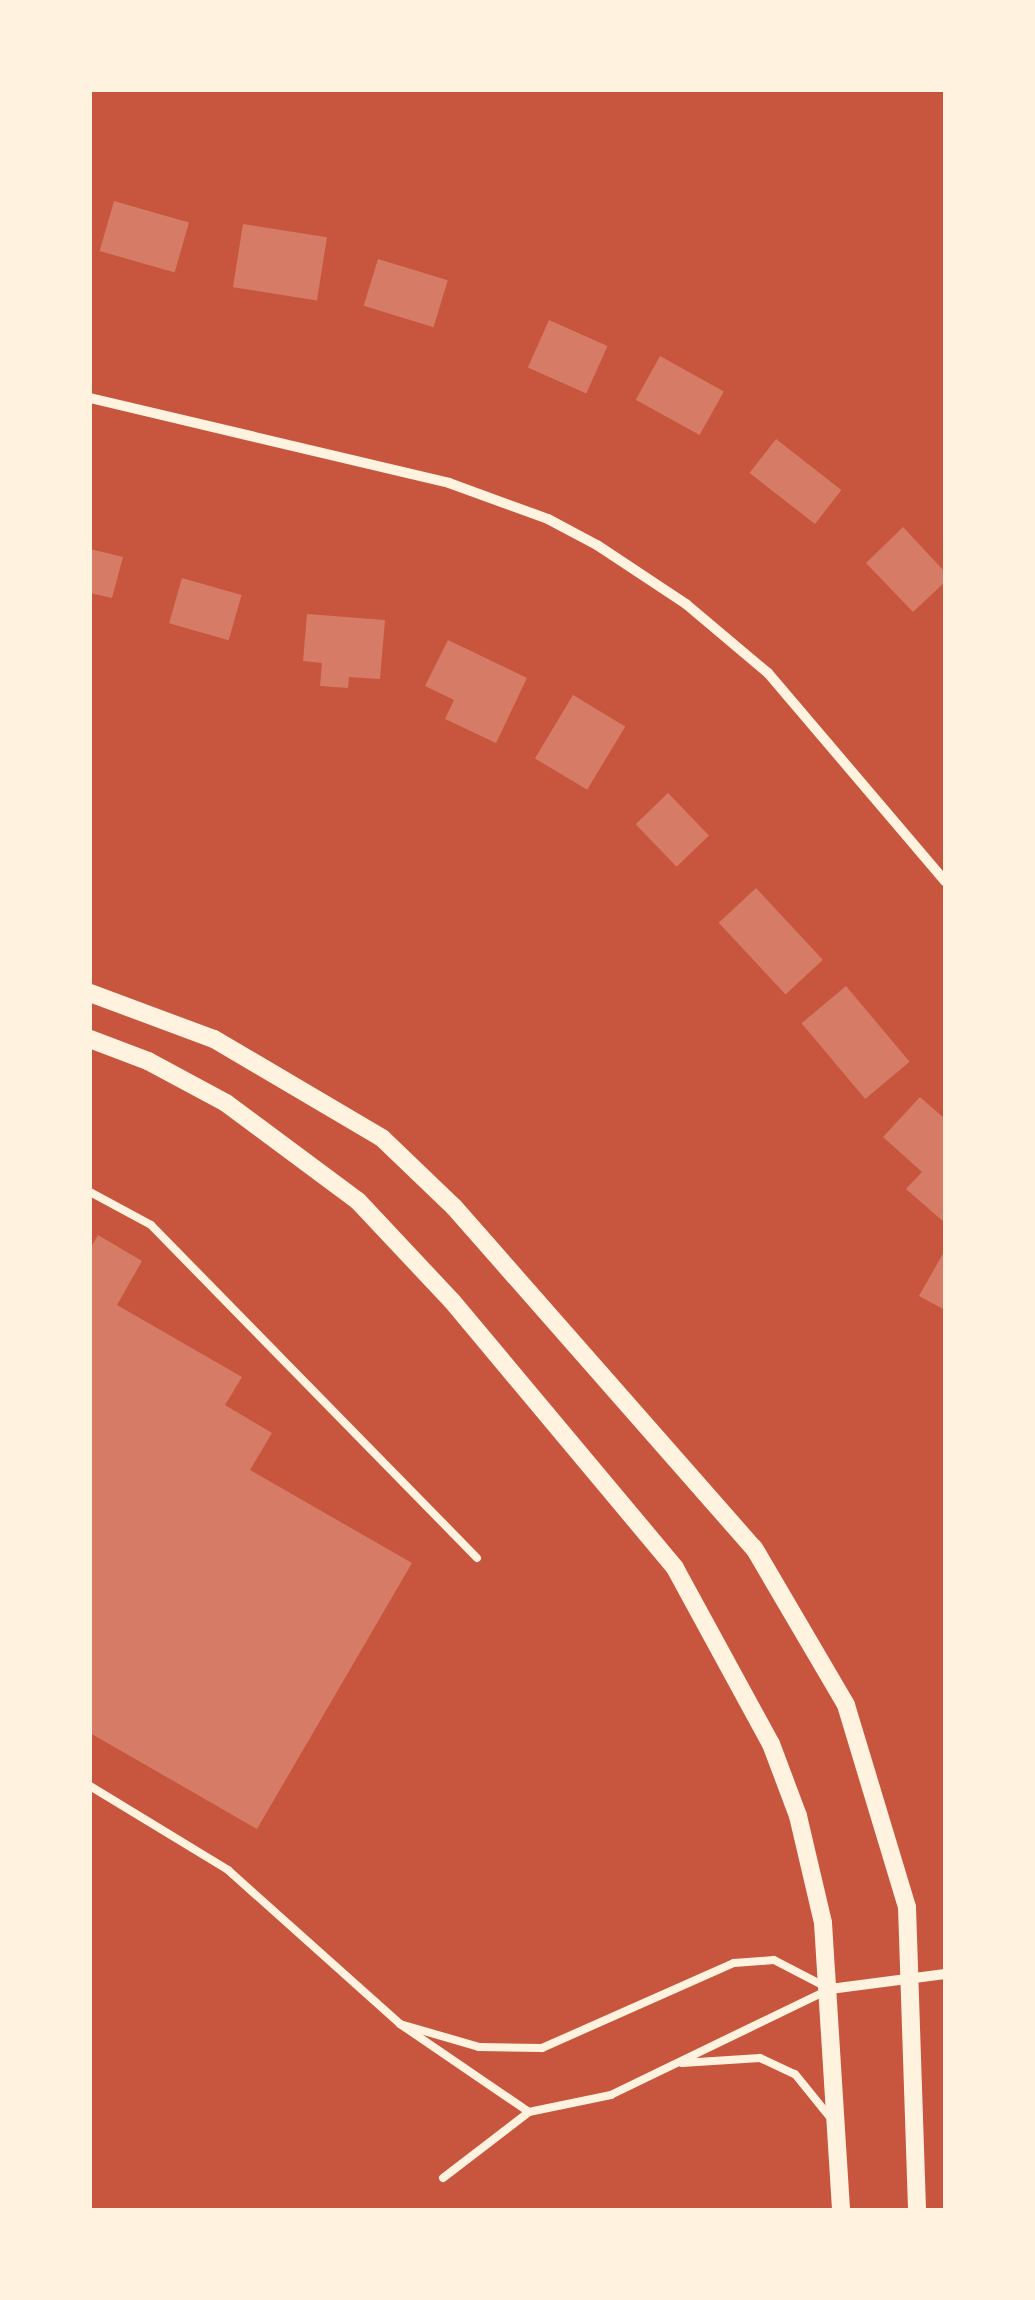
<!DOCTYPE html>
<html>
<head>
<meta charset="utf-8">
<style>
  body { margin:0 }
  #map { position:relative; width:1035px; height:2300px; overflow:hidden; background:#c8553d; font-family:Georgia,serif }
  div>[style] { position:absolute }
  .building>* { inset:0; background:#d67c66; transform-origin:0 0 }
  .service>* { height:8px; margin:-4px; padding:0 4px; transform-origin:4px; border-radius:4px; background:#fff3e0 }
  .minor>* { height:10px; margin:-5px; padding:0 5px; transform-origin:5px; border-radius:5px; background:#fff3e0 }
  .tertiary>* { height:18px; margin:-9px; padding:0 9px; transform-origin:9px; border-radius:9px; background:#fff3e0 }
  span { translate:-50% -50%; white-space:nowrap; text-align:center; line-height:1.15; -webkit-text-stroke:10px #fff3e0; paint-order:stroke }
  .frame { position:absolute; inset:0; border:92px solid #fff3e0; pointer-events:none }
</style>
</head>
<body>
<div id="map">
  <div class="building">
    <div style="left:114px;top:201px;width:78px;height:52px;rotate:16deg"></div>
    <div style="left:243px;top:224px;width:85px;height:64px;rotate:9deg"></div>
    <div style="left:378px;top:259px;width:73px;height:49px;rotate:17deg"></div>
    <div style="left:549px;top:320px;width:64px;height:52px;rotate:24deg"></div>
    <div style="left:660px;top:356px;width:73px;height:50px;rotate:29deg"></div>
    <div style="left:776px;top:439px;width:83px;height:43px;rotate:38deg"></div>
    <div style="clip-path:polygon(903px 527px,945px 572px,945px 582px,913px 612px,866px 563px)"></div>
    <div style="clip-path:polygon(90px 549px,123px 557px,112px 598px,90px 593px)"></div>
    <div style="left:182px;top:578px;width:62px;height:47px;rotate:16deg"></div>
    <div style="clip-path:polygon(307px 614px,385px 620px,380px 679px,349px 677px,348px 688px,320px 686px,322px 663px,303px 661px)"></div>
    <div style="clip-path:polygon(448px 640px,527px 678px,496px 743px,445px 719px,454px 700px,425px 686px)"></div>
    <div style="left:573px;top:695px;width:61px;height:74px;rotate:31deg"></div>
    <div style="left:668px;top:793px;width:59px;height:45px;rotate:46deg"></div>
    <div style="left:756px;top:888px;width:98px;height:51px;rotate:47deg"></div>
    <div style="left:846px;top:986px;width:99px;height:58px;rotate:50deg"></div>
    <div style="clip-path:polygon(920px 1097px,945px 1119px,945px 1223px,906px 1189px,922px 1172px,883px 1137px)"></div>
    <div style="clip-path:polygon(98px 1235px,142px 1261px,117px 1305px,242px 1377px,225px 1405px,272px 1433px,250px 1470px,412px 1563px,257px 1829px,90px 1733px,90px 1249px)"></div>
    <div style="clip-path:polygon(945px 1250px,945px 1310px,919px 1296px)"></div>
  </div>
  <div class="service">
    <div style="left:90px;top:1192px;width:69px;rotate:28.4deg"></div>
    <div style="left:151px;top:1225px;width:466px;rotate:45.6deg"></div>
    <div style="left:90px;top:1786px;width:162px;rotate:31.3deg"></div>
    <div style="left:228px;top:1870px;width:231px;rotate:41.8deg"></div>
    <div style="left:774px;top:1960px;width:63px;rotate:27.4deg"></div>
    <div style="left:830px;top:1989px;width:243px;rotate:154.2deg"></div>
    <div style="left:611px;top:2095px;width:84px;rotate:168.3deg"></div>
    <div style="left:529px;top:2112px;width:156px;rotate:-145.7deg"></div>
    <div style="left:400px;top:2024px;width:82px;rotate:16.2deg"></div>
    <div style="left:479px;top:2047px;width:63px;rotate:0.9deg"></div>
    <div style="left:542px;top:2048px;width:210px;rotate:-23.9deg"></div>
    <div style="left:734px;top:1963px;width:40px;rotate:-4.3deg"></div>
    <div style="left:682px;top:2063px;width:78px;rotate:-3.7deg"></div>
    <div style="left:760px;top:2058px;width:38px;rotate:25deg"></div>
    <div style="left:795px;top:2074px;width:54px;rotate:51deg"></div>
    <div style="left:443px;top:2178px;width:108px;rotate:-37.5deg"></div>
  </div>
  <div class="minor">
    <div style="left:90px;top:398px;width:369px;rotate:13.3deg"></div>
    <div style="left:449px;top:483px;width:105px;rotate:20deg"></div>
    <div style="left:548px;top:519px;width:55px;rotate:28deg"></div>
    <div style="left:597px;top:545px;width:107px;rotate:33.5deg"></div>
    <div style="left:686px;top:604px;width:107px;rotate:40.1deg"></div>
    <div style="left:768px;top:673px;width:273px;rotate:49.6deg"></div>
    <div style="left:830px;top:1989px;width:116px;rotate:-7.4deg"></div>
  </div>
  <div class="tertiary">
    <div style="left:90px;top:993px;width:132px;rotate:20.4deg"></div>
    <div style="left:214px;top:1039px;width:195px;rotate:30.5deg"></div>
    <div style="left:382px;top:1138px;width:100px;rotate:43.8deg"></div>
    <div style="left:454px;top:1207px;width:454px;rotate:48.7deg"></div>
    <div style="left:754px;top:1548px;width:182px;rotate:59.6deg"></div>
    <div style="left:846px;top:1705px;width:211px;rotate:73.2deg"></div>
    <div style="left:907px;top:1907px;width:303px;rotate:88.1deg"></div>
    <div style="left:90px;top:1039px;width:62px;rotate:20.8deg"></div>
    <div style="left:148px;top:1061px;width:89px;rotate:28.3deg"></div>
    <div style="left:226px;top:1103px;width:164px;rotate:36.6deg"></div>
    <div style="left:358px;top:1201px;width:137px;rotate:46.8deg"></div>
    <div style="left:452px;top:1301px;width:348px;rotate:50.1deg"></div>
    <div style="left:675px;top:1568px;width:200px;rotate:61.4deg"></div>
    <div style="left:771px;top:1744px;width:77px;rotate:69.4deg"></div>
    <div style="left:798px;top:1816px;width:110px;rotate:76.8deg"></div>
    <div style="left:823px;top:1923px;width:288px;rotate:86.4deg"></div>
  </div>
  <div class="frame"></div>
</div>
</body>
</html>
